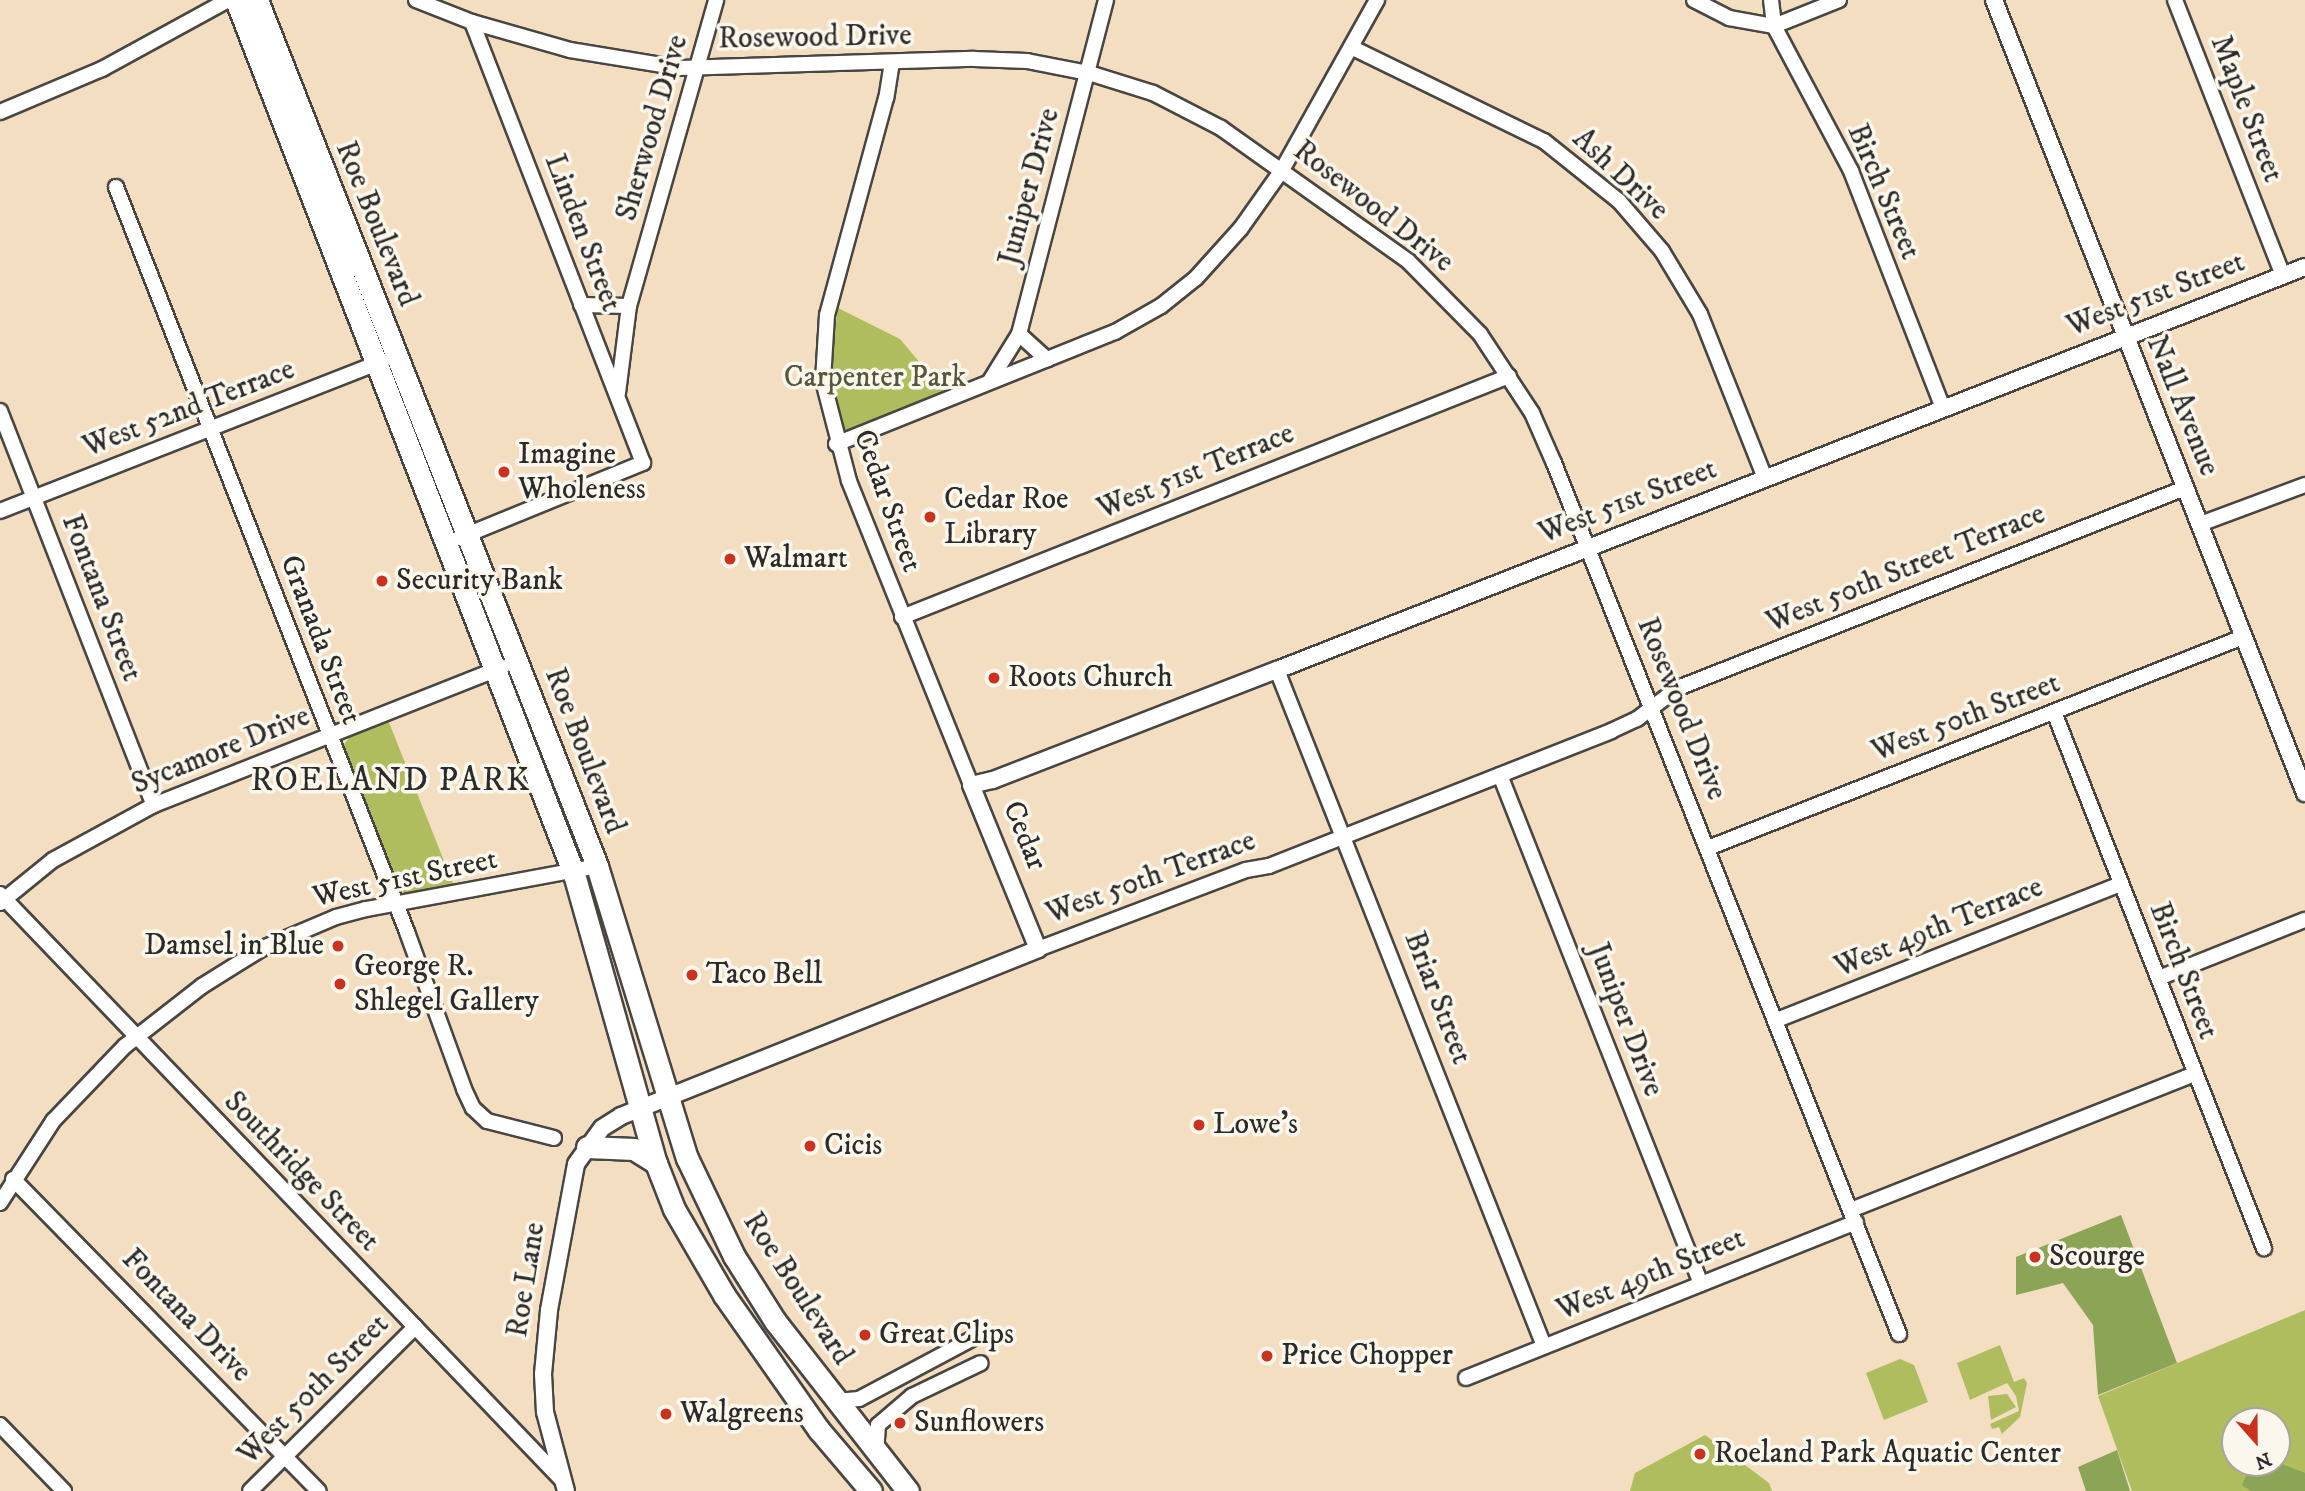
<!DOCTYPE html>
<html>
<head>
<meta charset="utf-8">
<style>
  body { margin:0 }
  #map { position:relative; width:2305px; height:1491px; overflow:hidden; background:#f3dec1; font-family:"IM FELL DW Pica",serif }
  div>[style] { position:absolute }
  .green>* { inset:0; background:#afbd5f }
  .forest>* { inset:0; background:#8ba456 }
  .roads { filter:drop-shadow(2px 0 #494642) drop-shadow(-2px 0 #494642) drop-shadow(0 2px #494642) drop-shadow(0 -2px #494642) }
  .minor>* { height:14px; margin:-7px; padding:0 7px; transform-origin:7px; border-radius:7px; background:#fff }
  .tertiary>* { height:16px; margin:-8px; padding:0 8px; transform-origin:8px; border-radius:8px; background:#fff }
  .primary>* { height:21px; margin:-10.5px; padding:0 10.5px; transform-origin:10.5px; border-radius:10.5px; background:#fff }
  .dots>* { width:19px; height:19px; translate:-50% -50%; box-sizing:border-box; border:4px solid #fbf7ec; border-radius:50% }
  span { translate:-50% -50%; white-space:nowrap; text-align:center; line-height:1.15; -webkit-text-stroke:7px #fbf7ec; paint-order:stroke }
  .street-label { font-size:30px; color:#2b2b2b }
  .park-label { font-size:30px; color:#53573b }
  .poi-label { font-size:30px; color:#2b2b2b }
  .left { translate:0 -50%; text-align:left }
  .right { translate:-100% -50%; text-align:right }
  .quarter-label { font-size:33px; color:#2b2b2b; letter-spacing:2px }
  .north { position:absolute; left:2221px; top:1407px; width:70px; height:70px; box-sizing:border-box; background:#fbf7ec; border:2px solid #a8a59f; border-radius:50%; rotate:159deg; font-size:19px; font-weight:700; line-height:28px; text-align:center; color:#2b2b2b }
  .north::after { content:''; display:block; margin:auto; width:24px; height:32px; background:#c8321e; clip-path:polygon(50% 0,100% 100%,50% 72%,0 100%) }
</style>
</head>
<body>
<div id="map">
  <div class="green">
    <div style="clip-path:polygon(838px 308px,900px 339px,948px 396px,846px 437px,828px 382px)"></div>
    <div style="clip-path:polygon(388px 720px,454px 886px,408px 894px,398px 890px,342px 747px,352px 734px)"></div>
    <div style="clip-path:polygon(evenodd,2305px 1310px,2305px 1491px,2132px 1491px,2098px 1396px,2305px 1310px,2235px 1421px,2277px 1421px,2277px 1463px,2235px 1463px,2235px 1421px)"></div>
    <div style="clip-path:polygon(2000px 1345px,2014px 1382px,2024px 1378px,2027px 1383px,2020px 1417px,2002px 1434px,1999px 1427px,1992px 1429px,1990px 1424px,2019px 1411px,2016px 1396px,2007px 1383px,1970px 1400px,1957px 1363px)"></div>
    <div style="clip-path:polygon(1900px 1359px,1914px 1365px,1928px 1402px,1884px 1420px,1866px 1373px)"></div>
    <div style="clip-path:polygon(2007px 1394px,2016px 1407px,1991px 1420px,1988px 1396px)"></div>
    <div style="clip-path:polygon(1705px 1435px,1769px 1483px,1772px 1491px,1630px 1491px,1635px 1473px)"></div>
  </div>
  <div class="forest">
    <div style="clip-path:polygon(2121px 1215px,2177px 1363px,2098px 1395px,2093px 1325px,2063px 1283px,2016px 1295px,2016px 1257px)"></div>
    <div style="clip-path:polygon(2117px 1450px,2130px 1491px,2086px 1491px,2078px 1467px)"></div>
    <div style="clip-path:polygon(2277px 1462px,2305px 1473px,2305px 1491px,2251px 1491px,2242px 1485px,2252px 1463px)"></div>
  </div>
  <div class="roads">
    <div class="minor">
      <div style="left:416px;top:0;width:60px;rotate:21.4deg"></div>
      <div style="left:472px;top:22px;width:102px;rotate:15.9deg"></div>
      <div style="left:570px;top:50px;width:111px;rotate:9.3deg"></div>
      <div style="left:680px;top:68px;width:294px;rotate:-1.8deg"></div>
      <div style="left:974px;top:59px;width:53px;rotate:2.2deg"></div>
      <div style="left:1027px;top:61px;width:63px;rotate:11deg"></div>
      <div style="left:1089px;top:73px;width:67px;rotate:17.4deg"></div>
      <div style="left:1153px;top:93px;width:76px;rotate:27.2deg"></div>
      <div style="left:1221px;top:128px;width:229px;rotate:35.4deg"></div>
      <div style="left:1408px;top:261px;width:103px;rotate:45.4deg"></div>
      <div style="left:1480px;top:334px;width:95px;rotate:56.6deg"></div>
      <div style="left:1532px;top:413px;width:55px;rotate:66.3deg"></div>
      <div style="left:1554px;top:463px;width:937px;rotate:68.39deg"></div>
      <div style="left:1694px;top:0;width:39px;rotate:27deg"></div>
      <div style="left:1729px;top:18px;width:46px;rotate:10.1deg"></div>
      <div style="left:1774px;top:26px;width:70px;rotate:-21.8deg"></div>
      <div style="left:1771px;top:0;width:26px;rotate:83deg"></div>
      <div style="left:1774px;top:26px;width:164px;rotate:62deg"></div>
      <div style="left:1851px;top:171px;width:254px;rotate:68.8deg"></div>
      <div style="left:2175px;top:0;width:296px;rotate:68.6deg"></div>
      <div style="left:1353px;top:48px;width:212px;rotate:26deg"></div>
      <div style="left:1544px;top:141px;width:96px;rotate:38.7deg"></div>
      <div style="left:1619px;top:201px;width:66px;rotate:49.3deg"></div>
      <div style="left:1662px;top:251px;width:74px;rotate:58.9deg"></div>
      <div style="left:1700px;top:314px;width:176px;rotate:68.4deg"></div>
      <div style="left:892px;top:62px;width:36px;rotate:99deg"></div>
      <div style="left:886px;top:98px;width:225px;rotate:105.2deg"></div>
      <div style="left:827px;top:315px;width:66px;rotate:93.5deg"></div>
      <div style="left:823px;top:381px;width:103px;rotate:75.4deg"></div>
      <div style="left:849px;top:481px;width:328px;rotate:68.1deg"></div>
      <div style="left:0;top:112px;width:111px;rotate:-22.9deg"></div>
      <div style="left:102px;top:69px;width:144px;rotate:-28.7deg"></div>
      <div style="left:116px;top:187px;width:800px;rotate:68.66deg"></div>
      <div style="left:407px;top:932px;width:167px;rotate:70deg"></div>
      <div style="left:464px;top:1089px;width:21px;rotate:65deg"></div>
      <div style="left:473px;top:1108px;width:19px;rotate:43deg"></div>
      <div style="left:487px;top:1121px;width:69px;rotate:14.2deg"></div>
      <div style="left:581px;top:305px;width:48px;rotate:1.2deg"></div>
      <div style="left:1019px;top:334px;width:38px;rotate:42deg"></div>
      <div style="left:990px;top:381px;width:55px;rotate:-58.3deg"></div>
      <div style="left:1019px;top:334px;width:345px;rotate:-75.4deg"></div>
      <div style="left:618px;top:393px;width:88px;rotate:-82.8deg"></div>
      <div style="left:629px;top:306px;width:318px;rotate:-74.1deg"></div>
      <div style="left:0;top:411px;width:423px;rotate:68.7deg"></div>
      <div style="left:836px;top:444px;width:301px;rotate:-21.9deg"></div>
      <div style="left:1115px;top:332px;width:53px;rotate:-29.5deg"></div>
      <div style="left:1161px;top:306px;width:45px;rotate:-38.7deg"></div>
      <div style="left:1196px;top:278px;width:67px;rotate:-48deg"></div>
      <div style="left:1241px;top:228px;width:71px;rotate:-54.7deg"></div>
      <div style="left:1282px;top:170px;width:195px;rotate:-60.8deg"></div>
      <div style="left:0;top:511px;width:411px;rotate:-21.4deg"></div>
      <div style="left:2200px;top:524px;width:112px;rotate:-20.4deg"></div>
      <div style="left:459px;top:538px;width:199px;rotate:-22.2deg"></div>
      <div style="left:643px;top:463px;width:473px;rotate:-111.2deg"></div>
      <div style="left:902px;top:617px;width:653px;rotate:-21.65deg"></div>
      <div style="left:1277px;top:670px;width:727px;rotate:68.45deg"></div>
      <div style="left:2054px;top:712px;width:576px;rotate:68.61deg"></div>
      <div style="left:1500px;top:775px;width:547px;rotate:68.45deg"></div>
      <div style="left:1708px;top:848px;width:575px;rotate:-21.52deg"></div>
      <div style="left:0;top:894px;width:812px;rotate:46.2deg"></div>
      <div style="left:0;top:903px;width:68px;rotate:-39.1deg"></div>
      <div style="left:53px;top:860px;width:115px;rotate:-28.6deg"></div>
      <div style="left:154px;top:805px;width:375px;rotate:-21.6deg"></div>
      <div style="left:1038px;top:949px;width:222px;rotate:-20.8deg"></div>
      <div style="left:1246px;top:870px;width:23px;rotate:-10deg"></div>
      <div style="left:1269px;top:866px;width:368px;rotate:-21.5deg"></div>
      <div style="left:1611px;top:731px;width:29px;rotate:-25deg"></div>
      <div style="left:1637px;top:719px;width:51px;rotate:-37.1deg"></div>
      <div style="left:1678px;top:688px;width:545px;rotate:-21.53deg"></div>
      <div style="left:2159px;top:978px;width:157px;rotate:-21.7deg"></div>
      <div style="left:1777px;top:1020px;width:370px;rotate:-21.6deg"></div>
      <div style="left:13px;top:1179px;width:437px;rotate:45.6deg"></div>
      <div style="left:0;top:1203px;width:98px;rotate:-57.1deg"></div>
      <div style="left:53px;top:1121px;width:104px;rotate:-46.2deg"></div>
      <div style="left:125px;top:1046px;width:98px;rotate:-37.9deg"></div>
      <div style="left:202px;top:986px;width:72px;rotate:-31.9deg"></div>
      <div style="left:263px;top:948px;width:79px;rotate:-23deg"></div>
      <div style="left:336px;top:917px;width:31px;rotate:-15deg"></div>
      <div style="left:366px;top:909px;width:235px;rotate:-10.5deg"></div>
      <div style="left:1851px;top:1210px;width:370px;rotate:-21.6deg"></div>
      <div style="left:1466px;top:1378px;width:420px;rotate:-21.8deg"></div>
      <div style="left:836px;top:1401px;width:23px;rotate:-5deg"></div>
      <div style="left:859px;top:1399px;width:128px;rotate:-28deg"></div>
      <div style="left:0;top:1425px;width:92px;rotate:45.9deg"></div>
      <div style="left:876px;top:1454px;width:29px;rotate:-86deg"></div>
      <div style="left:878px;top:1425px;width:45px;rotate:-40.5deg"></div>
      <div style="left:912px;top:1396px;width:76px;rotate:-25.6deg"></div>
      <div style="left:250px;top:1491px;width:233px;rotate:-44.8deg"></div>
    </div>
    <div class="tertiary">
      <div style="left:1994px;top:0;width:852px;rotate:68.59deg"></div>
      <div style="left:566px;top:1491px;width:82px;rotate:-104.9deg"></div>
      <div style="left:545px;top:1412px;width:38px;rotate:-93deg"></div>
      <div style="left:543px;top:1374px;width:64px;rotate:-84.6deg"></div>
      <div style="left:549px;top:1310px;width:148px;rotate:-79.5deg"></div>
      <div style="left:576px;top:1164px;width:44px;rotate:-54.2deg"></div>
      <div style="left:602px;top:1128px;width:22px;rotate:-32deg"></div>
      <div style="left:621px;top:1116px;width:449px;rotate:-21.8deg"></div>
      <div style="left:1038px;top:949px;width:177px;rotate:-112.2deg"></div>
      <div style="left:971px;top:785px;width:23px;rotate:-13deg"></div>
      <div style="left:993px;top:780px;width:305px;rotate:-21.2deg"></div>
      <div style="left:1277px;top:670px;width:1104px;rotate:-21.41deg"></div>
    </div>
    <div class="primary">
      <div style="left:236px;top:0;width:937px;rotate:68.86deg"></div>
      <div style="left:574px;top:874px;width:300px;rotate:74.2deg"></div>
      <div style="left:656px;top:1163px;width:49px;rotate:68.6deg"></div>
      <div style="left:674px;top:1209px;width:99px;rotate:59.8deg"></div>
      <div style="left:724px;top:1295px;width:165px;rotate:54.9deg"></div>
      <div style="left:819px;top:1430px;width:80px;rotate:49.6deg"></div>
      <div style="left:257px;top:0;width:930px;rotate:68.56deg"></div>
      <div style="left:597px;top:866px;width:306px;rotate:72.9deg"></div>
      <div style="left:687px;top:1158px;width:109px;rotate:64.4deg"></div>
      <div style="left:734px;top:1256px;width:77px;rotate:57.8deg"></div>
      <div style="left:775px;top:1321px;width:216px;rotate:52deg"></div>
      <div style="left:587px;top:1147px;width:47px;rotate:2.4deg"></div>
      <div style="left:634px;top:1149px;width:26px;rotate:32deg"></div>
    </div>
  </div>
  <div class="dots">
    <div style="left:504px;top:472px;background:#c8321e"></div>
    <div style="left:930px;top:517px;background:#c8321e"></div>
    <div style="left:730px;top:559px;background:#c8321e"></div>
    <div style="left:382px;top:581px;background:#c8321e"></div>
    <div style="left:994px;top:678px;background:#c8321e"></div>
    <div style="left:338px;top:946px;background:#c8321e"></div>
    <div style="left:692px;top:975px;background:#c8321e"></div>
    <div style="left:340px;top:984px;background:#c8321e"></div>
    <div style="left:1199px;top:1125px;background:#c8321e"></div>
    <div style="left:810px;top:1146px;background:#c8321e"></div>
    <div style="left:2035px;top:1257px;background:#c8321e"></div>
    <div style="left:865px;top:1335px;background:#c8321e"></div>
    <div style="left:1267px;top:1356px;background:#c8321e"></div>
    <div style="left:666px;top:1414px;background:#c8321e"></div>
    <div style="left:900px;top:1423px;background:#c8321e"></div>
    <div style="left:1700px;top:1454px;background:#c8321e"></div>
  </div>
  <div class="street-label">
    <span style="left:815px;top:38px;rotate:-1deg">Rosewood Drive</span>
    <span style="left:2246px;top:109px;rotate:69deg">Maple Street</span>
    <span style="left:653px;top:128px;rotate:-74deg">Sherwood Drive</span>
    <span style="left:1620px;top:175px;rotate:43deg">Ash Drive</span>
    <span style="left:1030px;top:187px;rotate:-75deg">Juniper Drive</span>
    <span style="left:1883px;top:192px;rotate:67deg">Birch Street</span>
    <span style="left:1373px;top:207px;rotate:38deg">Rosewood Drive</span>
    <span style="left:376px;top:224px;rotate:68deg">Roe Boulevard</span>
    <span style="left:582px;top:233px;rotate:69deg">Linden Street</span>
    <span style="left:2156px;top:295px;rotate:-21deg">West 51st Street</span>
    <span style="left:2182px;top:406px;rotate:68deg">Nall Avenue</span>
    <span style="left:189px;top:409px;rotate:-21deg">West 52nd Terrace</span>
    <span style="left:1196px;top:472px;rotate:-22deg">West 51st Terrace</span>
    <span style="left:887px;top:501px;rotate:70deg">Cedar Street</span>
    <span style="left:1628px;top:502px;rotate:-21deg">West 51st Street</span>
    <span style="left:1906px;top:569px;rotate:-22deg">West 50th Street Terrace</span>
    <span style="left:101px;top:598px;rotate:69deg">Fontana Street</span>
    <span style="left:320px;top:640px;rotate:69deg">Granada Street</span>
    <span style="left:1681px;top:709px;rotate:68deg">Rosewood Drive</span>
    <span style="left:1966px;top:718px;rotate:-21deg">West 50th Street</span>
    <span style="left:221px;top:751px;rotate:-22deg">Sycamore Drive</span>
    <span style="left:584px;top:751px;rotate:69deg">Roe Boulevard</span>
    <span style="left:1024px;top:836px;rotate:68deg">Cedar</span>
    <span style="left:1151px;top:878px;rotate:-20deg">West 50th Terrace</span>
    <span style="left:405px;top:879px;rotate:-12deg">West 51st Street</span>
    <span style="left:1939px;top:928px;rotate:-22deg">West 49th Terrace</span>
    <span style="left:2183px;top:971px;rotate:69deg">Birch Street</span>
    <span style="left:1437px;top:998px;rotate:69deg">Briar Street</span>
    <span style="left:1625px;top:1020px;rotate:69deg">Juniper Drive</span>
    <span style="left:301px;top:1172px;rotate:46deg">Southridge Street</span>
    <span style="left:1651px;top:1275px;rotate:-22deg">West 49th Street</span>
    <span style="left:527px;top:1280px;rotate:-81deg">Roe Lane</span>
    <span style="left:797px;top:1289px;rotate:57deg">Roe Boulevard</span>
    <span style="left:186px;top:1316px;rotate:46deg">Fontana Drive</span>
    <span style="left:314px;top:1390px;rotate:-45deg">West 50th Street</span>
  </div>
  <div class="park-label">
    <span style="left:875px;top:378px">Carpenter Park</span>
  </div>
  <div class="poi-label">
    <span class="left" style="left:518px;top:472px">Imagine<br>Wholeness</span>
    <span class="left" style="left:944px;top:517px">Cedar Roe<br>Library</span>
    <span class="left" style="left:744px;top:559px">Walmart</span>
    <span class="left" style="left:396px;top:581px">Security Bank</span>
    <span class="left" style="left:1008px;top:678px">Roots Church</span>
    <span class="right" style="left:324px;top:946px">Damsel in Blue</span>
    <span class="left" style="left:354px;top:984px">George R.<br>Shlegel Gallery</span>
    <span class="left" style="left:706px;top:975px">Taco Bell</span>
    <span class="left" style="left:1213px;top:1125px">Lowe's</span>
    <span class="left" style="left:824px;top:1146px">Cicis</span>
    <span class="left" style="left:2049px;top:1257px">Scourge</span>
    <span class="left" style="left:879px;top:1335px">Great Clips</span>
    <span class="left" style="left:1281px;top:1356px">Price Chopper</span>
    <span class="left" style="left:680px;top:1414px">Walgreens</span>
    <span class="left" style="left:914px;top:1423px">Sunflowers</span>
    <span class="left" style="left:1714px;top:1454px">Roeland Park Aquatic Center</span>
  </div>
  <div class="quarter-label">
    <span style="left:391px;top:781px">ROELAND PARK</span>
  </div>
  <div class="north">N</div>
</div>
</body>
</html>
